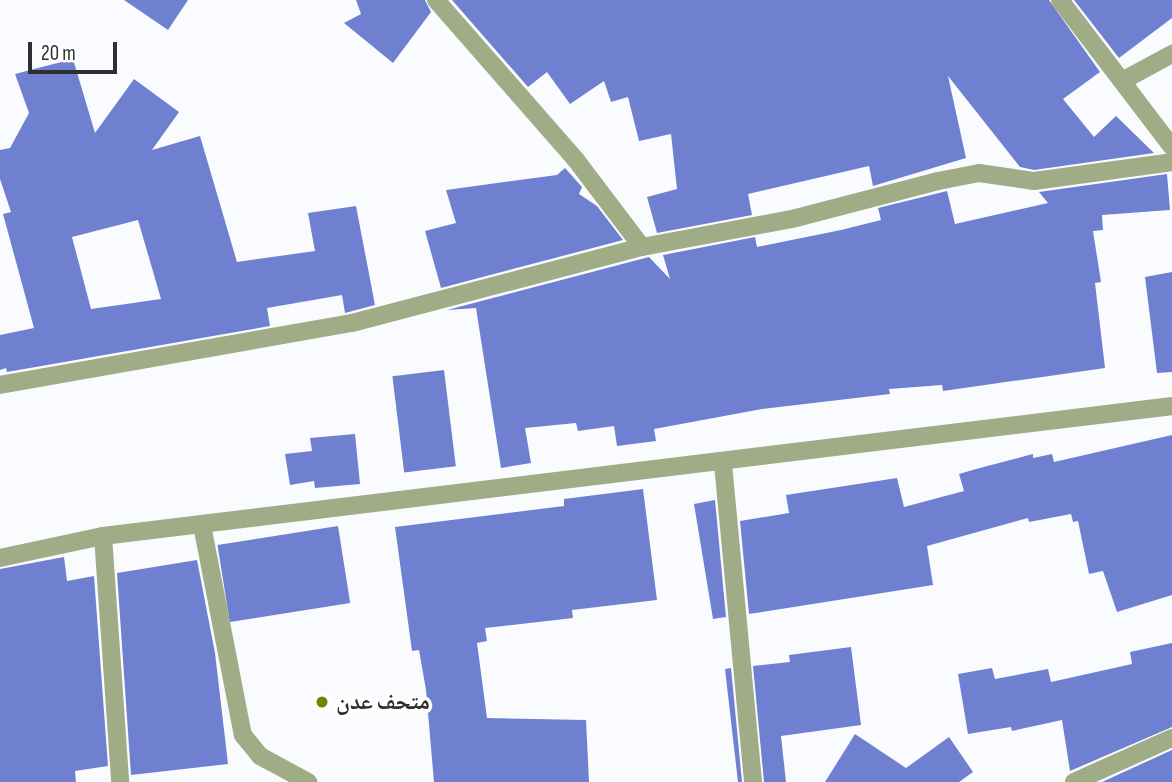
<!DOCTYPE html>
<html>
<head>
<meta charset="utf-8">
<style>
  body { margin:0 }
  #map { position:relative; width:1172px; height:782px; overflow:hidden; background:#fafbff; font-family:"Sofia Sans Condensed","Noto Naskh Arabic",sans-serif }
  div>[style] { position:absolute }
  .building>* { inset:0; background:#6f80d0; transform-origin:0 0 }
  .minor>* { height:18px; margin:-9px; padding:0 9px; transform-origin:9px; border-radius:9px; background:#9fac86 }
  .tertiary>* { height:18px; margin:-9px; padding:0 9px; transform-origin:9px; border-radius:9px; background:#9fac86 }
  .dots>* { width:19px; height:19px; translate:-50% -50%; box-sizing:border-box; border:4px solid #fff; border-radius:50% }
  span { translate:-50% -50%; white-space:nowrap; text-align:center; line-height:1.15; -webkit-text-stroke:7px #fff; paint-order:stroke }
  .poi-label { font-size:23px; color:#2e2f30; font-weight:700 }
  .left { translate:0 -50%; text-align:left }
  .scale { position:absolute; left:28px; top:42px; width:89px; height:32px; box-sizing:border-box; border:4px solid #2e2f30; border-top:0; padding-left:9px; font-size:21px; line-height:24px; white-space:nowrap; color:#2e2f30; -webkit-text-stroke:5px #fff; paint-order:stroke }
</style>
</head>
<body>
<div id="map">
  <div class="building">
    <div style="clip-path:polygon(124px 0,188px 0,168px 30px)"></div>
    <div style="clip-path:polygon(356px 0,425px 0,431px 12px,393px 63px,344px 23px,361px 14px)"></div>
    <div style="clip-path:polygon(452px 0,1049px 0,1100px 72px,1063px 99px,1094px 137px,1116px 116px,1154px 153px,1034px 170px,1020px 167px,948px 76px,966px 158px,873px 186px,869px 166px,748px 194px,752px 215px,657px 233px,647px 197px,677px 189px,671px 134px,639px 141px,628px 97px,611px 102px,604px 81px,570px 104px,547px 72px,528px 87px)"></div>
    <div style="clip-path:polygon(1074px 0,1172px 0,1172px 18px,1119px 58px)"></div>
    <div style="clip-path:polygon(evenodd,73px 59px,95px 133px,134px 79px,179px 112px,152px 150px,200px 136px,237px 262px,315px 251px,308px 213px,356px 206px,375px 305px,345px 313px,342px 295px,267px 308px,270px 326px,7px 372px,6px 368px,0 370px,0 335px,34px 328px,3px 214px,11px 212px,0 179px,0 150px,10px 148px,29px 113px,15px 74px,73px 59px,138px 220px,161px 299px,91px 309px,72px 237px,138px 220px)"></div>
    <div style="clip-path:polygon(565px 168px,582px 187px,579px 194px,597px 206px,623px 240px,441px 288px,425px 231px,456px 223px,446px 190px,557px 175px)"></div>
    <div style="clip-path:polygon(1167px 174px,1170px 210px,1102px 215px,1103px 230px,1093px 231px,1101px 282px,1095px 283px,1105px 368px,943px 391px,942px 385px,889px 389px,890px 394px,762px 409px,654px 429px,656px 441px,617px 446px,614px 426px,578px 431px,576px 423px,525px 428px,531px 463px,501px 468px,476px 308px,447px 310px,649px 257px,670px 279px,663px 255px,755px 237px,757px 247px,841px 230px,881px 220px,878px 208px,947px 191px,955px 224px,1048px 203px,1039px 192px)"></div>
    <div style="clip-path:polygon(1172px 272px,1172px 372px,1157px 373px,1145px 277px)"></div>
    <div style="left:444px;top:370px;width:97px;height:52px;rotate:83deg"></div>
    <div style="clip-path:polygon(355px 434px,360px 484px,315px 488px,314px 481px,290px 485px,285px 454px,312px 451px,310px 438px)"></div>
    <div style="clip-path:polygon(1172px 435px,1172px 595px,1117px 612px,1103px 571px,1089px 574px,1078px 521px,1073px 522px,1071px 514px,1029px 522px,1028px 518px,927px 546px,933px 585px,749px 614px,740px 521px,789px 513px,786px 495px,897px 478px,904px 507px,964px 491px,959px 474px,976px 469px,1033px 454px,1033px 458px,1052px 454px,1054px 462px)"></div>
    <div style="clip-path:polygon(643px 489px,657px 600px,572px 610px,573px 618px,485px 628px,487px 641px,477px 643px,487px 718px,586px 720px,589px 782px,434px 782px,426px 690px,419px 650px,412px 651px,395px 527px,564px 506px,564px 499px)"></div>
    <div style="clip-path:polygon(715px 500px,726px 617px,713px 619px,694px 504px)"></div>
    <div style="left:338px;top:526px;width:78px;height:122px;rotate:81deg"></div>
    <div style="clip-path:polygon(64px 557px,67px 581px,94px 576px,108px 766px,75px 771px,76px 782px,0 782px,0 569px)"></div>
    <div style="clip-path:polygon(197px 560px,215px 653px,228px 764px,131px 775px,117px 573px)"></div>
    <div style="clip-path:polygon(1172px 643px,1172px 727px,1070px 771px,1062px 720px,1012px 731px,1011px 727px,968px 734px,958px 674px,992px 668px,995px 679px,1048px 669px,1051px 682px,1132px 664px,1130px 652px)"></div>
    <div style="clip-path:polygon(851px 647px,861px 725px,781px 736px,786px 782px,764px 782px,753px 666px,790px 662px,789px 655px)"></div>
    <div style="clip-path:polygon(731px 668px,742px 782px,738px 782px,725px 669px)"></div>
    <div style="clip-path:polygon(855px 734px,906px 768px,949px 737px,973px 772px,959px 782px,825px 782px)"></div>
    <div style="clip-path:polygon(1172px 750px,1172px 782px,1102px 782px)"></div>
  </div>
  <div class="minor">
    <div style="left:436px;top:0;width:213px;rotate:48.8deg"></div>
    <div style="left:576px;top:160px;width:109px;rotate:52.8deg"></div>
    <div style="left:1060px;top:0;width:185px;rotate:52.7deg"></div>
    <div style="left:1122px;top:81px;width:57px;rotate:-28.4deg"></div>
    <div style="left:0;top:385px;width:357px;rotate:-10deg"></div>
    <div style="left:352px;top:323px;width:300px;rotate:-14.7deg"></div>
    <div style="left:642px;top:247px;width:153px;rotate:-10.6deg"></div>
    <div style="left:792px;top:219px;width:151px;rotate:-14.6deg"></div>
    <div style="left:938px;top:181px;width:42px;rotate:-11deg"></div>
    <div style="left:979px;top:173px;width:56px;rotate:8.3deg"></div>
    <div style="left:1034px;top:181px;width:139px;rotate:-7.8deg"></div>
    <div style="left:723px;top:464px;width:319px;rotate:84.6deg"></div>
    <div style="left:202px;top:525px;width:214px;rotate:79deg"></div>
    <div style="left:243px;top:735px;width:27px;rotate:51deg"></div>
    <div style="left:260px;top:756px;width:55px;rotate:28.4deg"></div>
    <div style="left:103px;top:536px;width:247px;rotate:86deg"></div>
    <div style="left:1074px;top:782px;width:107px;rotate:-24.2deg"></div>
  </div>
  <div class="tertiary">
    <div style="left:0;top:558px;width:105px;rotate:-12.1deg"></div>
    <div style="left:103px;top:536px;width:1077px;rotate:-6.93deg"></div>
  </div>
  <div class="dots">
    <div style="left:322px;top:702px;background:#6e8900"></div>
  </div>
  <div class="poi-label">
    <span class="left" style="left:336px;top:702px">متحف عدن</span>
  </div>
  <div class="scale">20 m</div>
</div>
</body>
</html>
